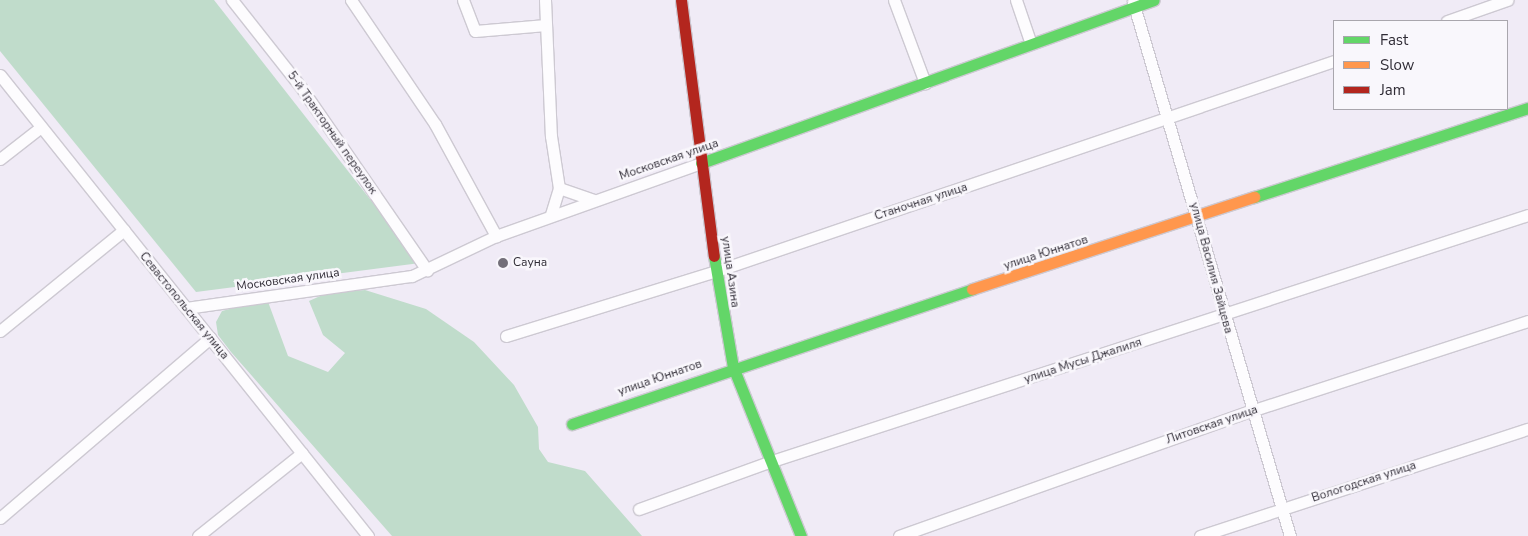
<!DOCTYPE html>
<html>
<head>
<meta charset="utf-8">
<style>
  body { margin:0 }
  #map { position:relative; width:1528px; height:536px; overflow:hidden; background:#f0ebf6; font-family:"Nunito Sans",sans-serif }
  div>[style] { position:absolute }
  .green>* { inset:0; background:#c0dccb }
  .roads { filter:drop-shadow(1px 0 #cdc9d2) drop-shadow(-1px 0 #cdc9d2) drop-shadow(0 1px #cdc9d2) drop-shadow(0 -1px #cdc9d2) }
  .street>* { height:11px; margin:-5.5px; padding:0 5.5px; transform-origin:5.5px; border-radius:5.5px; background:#fdfcfe }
  .fast>* { height:11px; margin:-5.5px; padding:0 5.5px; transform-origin:5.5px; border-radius:5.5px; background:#63d668 }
  .slow>* { height:11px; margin:-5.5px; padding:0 5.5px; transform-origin:5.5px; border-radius:5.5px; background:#ff974d }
  .jam>* { height:11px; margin:-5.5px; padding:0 5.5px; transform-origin:5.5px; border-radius:5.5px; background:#b3261e }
  .dots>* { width:14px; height:14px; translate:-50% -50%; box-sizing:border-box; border:2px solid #f9f7fc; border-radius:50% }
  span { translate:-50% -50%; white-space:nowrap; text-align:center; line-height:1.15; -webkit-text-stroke:5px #f9f7fc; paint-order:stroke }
  .street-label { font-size:12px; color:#302c36 }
  .poi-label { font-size:12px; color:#302c36 }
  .left { translate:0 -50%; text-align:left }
  .legend { position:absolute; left:1333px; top:20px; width:175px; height:90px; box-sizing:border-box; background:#f9f7fc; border:1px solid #a9a6ad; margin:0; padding:6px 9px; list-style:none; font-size:15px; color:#302c36 }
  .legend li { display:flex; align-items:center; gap:10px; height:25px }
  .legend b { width:25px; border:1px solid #a9a6ad }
</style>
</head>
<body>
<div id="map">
  <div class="green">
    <div style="clip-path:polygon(0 0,214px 0,420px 263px,196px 292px,0 51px)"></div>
    <div style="clip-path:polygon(365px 290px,426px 309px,474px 342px,514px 385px,538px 427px,539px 449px,548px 462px,585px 471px,642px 536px,392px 536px,231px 352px,218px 335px,216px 322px,222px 311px,267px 299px,288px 356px,328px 372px,345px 353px,323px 335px,309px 301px,327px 293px)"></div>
  </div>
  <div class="roads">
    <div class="street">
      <div style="left:232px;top:0;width:110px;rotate:51.7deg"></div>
      <div style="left:300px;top:86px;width:224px;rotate:55.4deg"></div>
      <div style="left:351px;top:0;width:150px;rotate:55.9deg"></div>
      <div style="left:435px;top:124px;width:128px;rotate:61.4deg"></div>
      <div style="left:463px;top:0;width:33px;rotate:69deg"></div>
      <div style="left:475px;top:31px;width:71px;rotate:-4.8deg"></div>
      <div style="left:545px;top:0;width:136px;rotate:87.5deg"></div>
      <div style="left:551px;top:136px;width:53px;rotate:81.3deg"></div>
      <div style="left:559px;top:188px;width:28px;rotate:107deg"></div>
      <div style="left:894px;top:0;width:89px;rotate:69.5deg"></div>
      <div style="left:1016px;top:0;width:46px;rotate:71.2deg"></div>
      <div style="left:1133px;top:2px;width:557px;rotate:73.62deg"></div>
      <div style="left:1447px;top:21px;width:64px;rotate:-19.3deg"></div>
      <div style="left:0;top:75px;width:590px;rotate:51.4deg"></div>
      <div style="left:0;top:159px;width:52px;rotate:-38deg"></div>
      <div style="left:559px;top:188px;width:36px;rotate:19deg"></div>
      <div style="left:186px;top:308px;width:228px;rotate:-8.1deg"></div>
      <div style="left:412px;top:276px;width:93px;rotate:-25.5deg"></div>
      <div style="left:496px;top:236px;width:218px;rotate:-19.6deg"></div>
      <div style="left:0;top:331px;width:160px;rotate:-39.2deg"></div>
      <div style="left:506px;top:336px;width:220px;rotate:-17.2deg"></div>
      <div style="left:716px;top:271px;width:653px;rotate:-18.77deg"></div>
      <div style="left:639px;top:509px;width:138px;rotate:-19.9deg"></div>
      <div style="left:769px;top:462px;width:798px;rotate:-18.03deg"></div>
      <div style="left:0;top:518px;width:277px;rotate:-40.6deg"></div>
      <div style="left:198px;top:536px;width:133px;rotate:-38.6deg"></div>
      <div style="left:899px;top:536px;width:374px;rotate:-19.6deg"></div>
      <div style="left:1251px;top:411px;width:291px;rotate:-18deg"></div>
      <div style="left:1200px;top:536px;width:345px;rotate:-18.1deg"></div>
    </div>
    <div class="fast">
      <div style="left:701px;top:163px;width:481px;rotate:-19.8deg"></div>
      <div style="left:1254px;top:197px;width:288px;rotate:-18deg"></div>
      <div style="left:714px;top:256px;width:113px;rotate:80.3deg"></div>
      <div style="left:733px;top:367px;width:182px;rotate:68.1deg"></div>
      <div style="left:572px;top:424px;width:422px;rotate:-18.6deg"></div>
    </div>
    <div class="slow">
      <div style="left:972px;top:289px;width:297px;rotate:-18.1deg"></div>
    </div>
    <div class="jam">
      <div style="left:681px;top:0;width:258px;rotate:82.7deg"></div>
    </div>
  </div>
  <div class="dots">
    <div style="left:503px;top:263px;background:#736f79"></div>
  </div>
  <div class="street-label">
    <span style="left:332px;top:133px;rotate:55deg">5-й Тракторный переулок</span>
    <span style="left:669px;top:160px;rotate:-19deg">Московская улица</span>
    <span style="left:921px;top:202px;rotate:-18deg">Станочная улица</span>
    <span style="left:1046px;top:253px;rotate:-18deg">улица Юннатов</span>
    <span style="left:1211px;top:268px;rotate:75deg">улица Василия Зайцева</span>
    <span style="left:730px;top:272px;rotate:82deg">улица Азина</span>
    <span style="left:288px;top:280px;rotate:-8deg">Московская улица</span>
    <span style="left:184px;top:306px;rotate:51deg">Севастопольская улица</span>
    <span style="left:1083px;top:361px;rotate:-18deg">улица Мусы Джалиля</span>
    <span style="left:660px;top:378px;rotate:-19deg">улица Юннатов</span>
    <span style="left:1212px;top:425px;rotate:-19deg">Литовская улица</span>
    <span style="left:1364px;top:482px;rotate:-18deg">Вологодская улица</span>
  </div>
  <div class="poi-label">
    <span class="left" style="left:513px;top:263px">Сауна</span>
  </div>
  <ul class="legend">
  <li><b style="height:6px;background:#63d668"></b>Fast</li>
  <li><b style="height:6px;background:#ff974d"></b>Slow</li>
  <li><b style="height:6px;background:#b3261e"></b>Jam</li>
  </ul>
</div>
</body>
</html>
